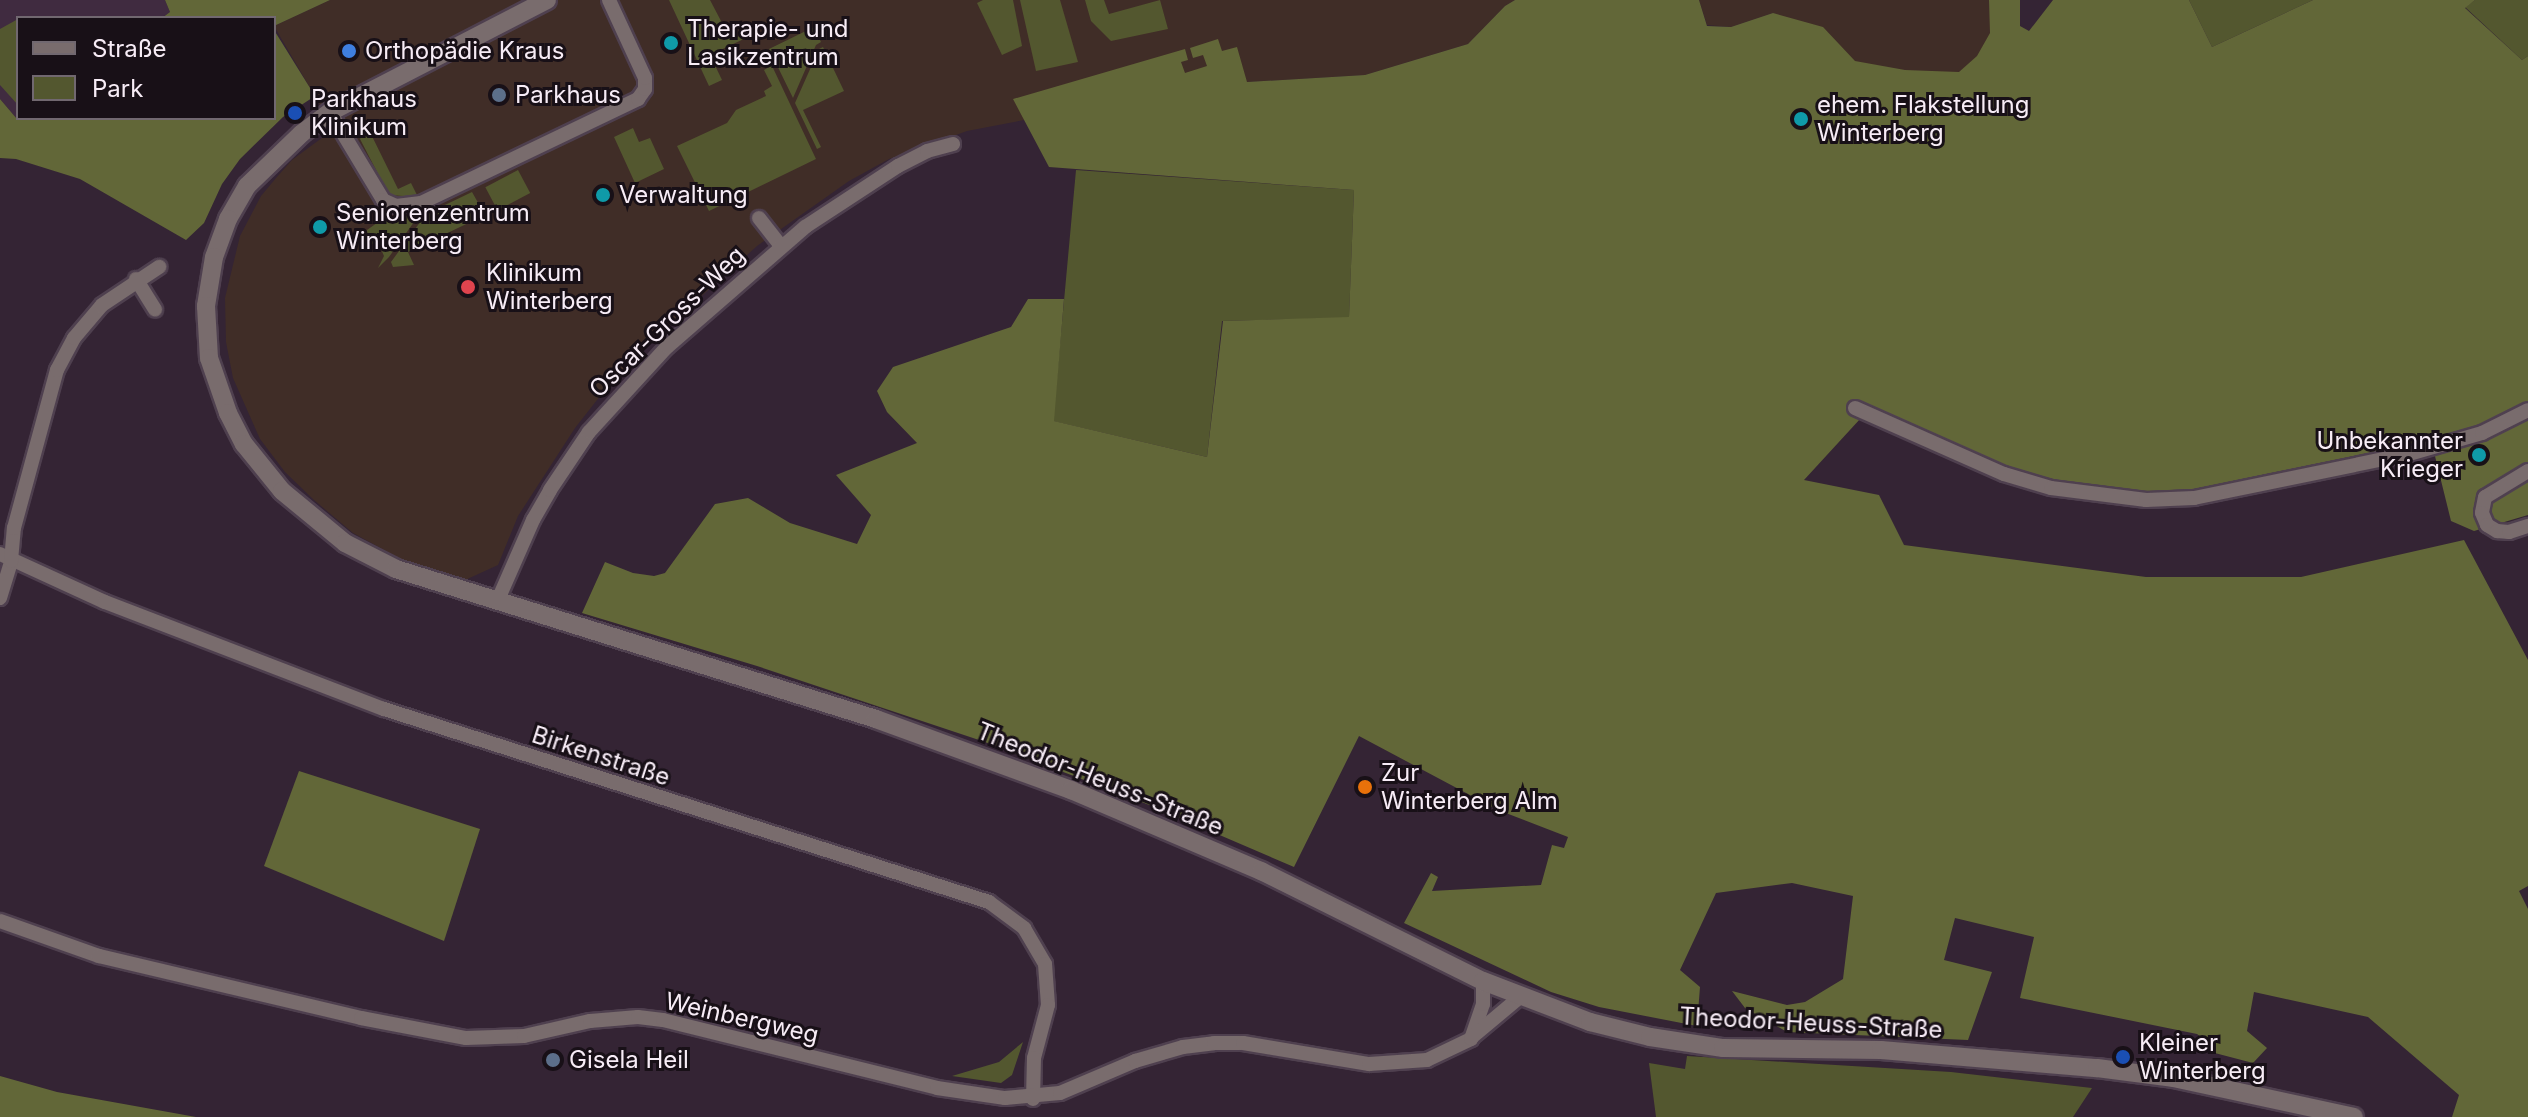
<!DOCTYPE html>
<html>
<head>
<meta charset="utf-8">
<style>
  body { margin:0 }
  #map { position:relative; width:2528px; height:1117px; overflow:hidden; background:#342434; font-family:Inter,sans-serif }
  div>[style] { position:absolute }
  .built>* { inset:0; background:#402b40 }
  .medical>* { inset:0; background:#402d27 }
  .green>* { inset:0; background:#53572f; transform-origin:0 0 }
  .forest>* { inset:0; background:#626738 }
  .roads { filter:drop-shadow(2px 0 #4f404f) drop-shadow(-2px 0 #4f404f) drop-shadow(0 2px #4f404f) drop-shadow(0 -2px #4f404f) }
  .minor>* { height:14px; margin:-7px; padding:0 7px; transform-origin:7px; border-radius:7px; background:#796c6d }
  .tertiary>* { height:18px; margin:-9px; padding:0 9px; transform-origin:9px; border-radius:9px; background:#796c6d }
  .dots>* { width:22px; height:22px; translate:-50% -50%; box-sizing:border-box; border:4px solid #181017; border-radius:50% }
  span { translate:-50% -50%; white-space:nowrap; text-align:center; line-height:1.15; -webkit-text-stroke:6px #181017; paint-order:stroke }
  .poi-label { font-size:24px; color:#f7ecf6 }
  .left { translate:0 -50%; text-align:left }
  .right { translate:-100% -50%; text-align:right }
  .street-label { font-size:24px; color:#f7ecf6 }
  .legend { position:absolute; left:16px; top:16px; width:260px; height:104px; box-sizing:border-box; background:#181017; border:2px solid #716870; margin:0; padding:10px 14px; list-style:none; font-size:24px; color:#f7ecf6 }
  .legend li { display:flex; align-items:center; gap:16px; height:40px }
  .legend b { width:40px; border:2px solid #716870 }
</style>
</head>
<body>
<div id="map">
  <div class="built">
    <div style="clip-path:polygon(0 0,165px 0,170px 12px,162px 18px,18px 18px,17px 119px,0 99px)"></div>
  </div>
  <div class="medical">
    <div style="clip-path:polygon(330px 0,1515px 0,1505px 6px,1468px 44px,1365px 75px,1247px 82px,1024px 120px,967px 131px,889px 159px,849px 181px,757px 246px,654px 339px,608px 386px,575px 428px,518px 516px,498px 565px,463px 581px,401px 559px,353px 533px,314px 500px,285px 472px,260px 439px,233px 378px,226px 342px,225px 298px,240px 236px,261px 196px,276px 178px,292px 160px,334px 129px,274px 26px)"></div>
    <div style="clip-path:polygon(1699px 0,1989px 0,1997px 95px,1902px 91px,1773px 13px,1731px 27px,1707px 25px)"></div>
  </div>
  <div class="green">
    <div style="clip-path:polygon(669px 0,710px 0,731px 40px,746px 33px,748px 37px,710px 55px,722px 80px,709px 86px)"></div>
    <div style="clip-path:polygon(983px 0,1013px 0,1022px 46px,1002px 55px,977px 3px)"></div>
    <div style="clip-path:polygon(1020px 0,1060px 0,1078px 62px,1036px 71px)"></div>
    <div style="clip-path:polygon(1085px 0,1104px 0,1109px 14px,1160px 0,1168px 29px,1111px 41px,1091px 21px)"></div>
    <div style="clip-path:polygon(2189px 0,2313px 0,2212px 47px)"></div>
    <div style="clip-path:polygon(2475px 0,2528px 0,2528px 56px,2522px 60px,2465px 7px)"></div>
    <div style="clip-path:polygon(18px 19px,18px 105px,0 85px,0 29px)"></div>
    <div style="clip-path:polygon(814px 27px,821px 42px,816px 45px,793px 98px,769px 49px)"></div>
    <div style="clip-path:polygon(823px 47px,844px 91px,803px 110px,821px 147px,817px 149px,795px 103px,819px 49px)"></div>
    <div style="clip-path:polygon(765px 51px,816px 159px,709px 211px,677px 146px,727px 123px,736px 110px,766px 96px,764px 91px,772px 86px,764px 70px,769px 67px,762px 53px)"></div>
    <div style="clip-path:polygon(367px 126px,398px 189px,411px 183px,418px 197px,389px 195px,360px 139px)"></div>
    <div style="clip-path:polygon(633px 128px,639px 142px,650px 138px,664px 169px,635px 183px,614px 137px)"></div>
    <div style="left:518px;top:170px;width:26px;height:37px;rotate:62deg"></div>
    <div style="clip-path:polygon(1076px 170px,1354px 190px,1349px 318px,1222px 321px,1207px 457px,1053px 421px)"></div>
    <div style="clip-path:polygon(472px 192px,485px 215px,408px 252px,414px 265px,393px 267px,391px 262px,426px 214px)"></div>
    <div style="clip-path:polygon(419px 215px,389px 257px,378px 268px,384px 256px,380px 247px,368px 242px,367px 230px,384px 218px)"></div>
    <div style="clip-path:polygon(1023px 1042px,1012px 1075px,1001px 1083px,952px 1076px,999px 1062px)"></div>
    <div style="clip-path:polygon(1687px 1056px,1951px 1072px,2092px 1088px,2073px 1117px,1656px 1117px,1649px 1063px,1685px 1069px)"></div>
  </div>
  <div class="forest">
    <div style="clip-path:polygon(165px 0,330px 0,274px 26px,274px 18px,162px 18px,170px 12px)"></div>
    <div style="clip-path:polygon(1515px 0,1699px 0,1707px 26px,1731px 27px,1773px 13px,1823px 27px,1855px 61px,1905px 70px,1959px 72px,1977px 56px,1990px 33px,1989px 0,2020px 0,2020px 26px,2029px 31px,2053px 0,2189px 0,2212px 47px,2313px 0,2475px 0,2465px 8px,2522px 60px,2528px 56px,2528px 515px,2474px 531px,2451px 521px,2431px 440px,2194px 489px,2146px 493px,2082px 486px,2015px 470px,1872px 406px,1804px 480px,1879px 495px,1904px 545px,2146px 577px,2301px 577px,2464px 540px,2528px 660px,2528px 886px,2519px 891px,2528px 909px,2528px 1117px,2452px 1117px,2459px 1095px,2368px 1017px,2254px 992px,2247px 1031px,2267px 1048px,2253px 1063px,2211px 1052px,2207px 1041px,2197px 1034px,2020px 998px,2034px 937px,1955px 918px,1944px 960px,1992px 972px,1968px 1040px,1787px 1032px,1745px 1008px,1732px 991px,1787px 1005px,1805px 1002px,1843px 979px,1853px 896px,1792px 883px,1716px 893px,1680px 970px,1700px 987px,1697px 1026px,1599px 1007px,1551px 992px,1404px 923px,1431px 873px,1438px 877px,1432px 891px,1541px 885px,1552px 845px,1564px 848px,1568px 837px,1498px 810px,1359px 736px,1294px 867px,1152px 806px,985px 742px,757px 666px,582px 613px,605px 562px,633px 573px,654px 576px,665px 573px,715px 504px,748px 498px,790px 523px,857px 544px,871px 515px,836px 475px,917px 443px,887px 412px,877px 391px,893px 367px,1011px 327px,1028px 299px,1064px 299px,1054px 421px,1207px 457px,1223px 321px,1349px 317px,1354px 190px,1049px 167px,1013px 99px,1185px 49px,1188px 60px,1181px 62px,1185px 73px,1207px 66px,1203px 55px,1193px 58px,1190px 48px,1218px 39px,1222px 51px,1237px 47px,1247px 82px,1365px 75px,1468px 44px,1505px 6px)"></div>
    <div style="clip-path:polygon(274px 30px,315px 96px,283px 117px,240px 159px,222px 184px,204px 223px,186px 240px,80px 179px,16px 159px,0 158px,0 99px,17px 119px,274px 118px)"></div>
    <div style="clip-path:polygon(299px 771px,480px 829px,444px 941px,264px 866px)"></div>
    <div style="clip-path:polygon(0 1076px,57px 1092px,196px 1117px,0 1117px)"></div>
  </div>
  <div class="roads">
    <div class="minor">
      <div style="left:330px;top:112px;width:103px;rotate:58.9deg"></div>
      <div style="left:383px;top:200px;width:14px;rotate:25deg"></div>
      <div style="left:396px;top:206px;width:25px;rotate:-7deg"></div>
      <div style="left:421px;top:203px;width:241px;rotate:-25.6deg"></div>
      <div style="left:638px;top:99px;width:12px;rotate:-55deg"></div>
      <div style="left:645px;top:89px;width:11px;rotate:-90deg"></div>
      <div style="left:645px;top:78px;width:86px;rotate:-114.8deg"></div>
      <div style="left:759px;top:218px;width:34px;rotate:52deg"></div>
      <div style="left:136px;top:279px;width:36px;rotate:58deg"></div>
      <div style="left:1855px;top:408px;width:163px;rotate:23.9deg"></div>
      <div style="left:2004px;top:474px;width:49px;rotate:16.6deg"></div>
      <div style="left:2051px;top:488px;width:96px;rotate:7.2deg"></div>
      <div style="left:2146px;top:500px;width:48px;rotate:-2.4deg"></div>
      <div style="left:2194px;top:498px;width:219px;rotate:-11.6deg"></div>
      <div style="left:2409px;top:454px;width:76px;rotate:-16deg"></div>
      <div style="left:2482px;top:433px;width:51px;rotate:-26.6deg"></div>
      <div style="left:2528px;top:471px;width:50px;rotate:148.8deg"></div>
      <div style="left:2485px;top:497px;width:16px;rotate:101deg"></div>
      <div style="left:2482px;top:513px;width:13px;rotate:67deg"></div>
      <div style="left:2487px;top:525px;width:12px;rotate:31deg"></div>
      <div style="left:2497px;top:531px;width:12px;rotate:5deg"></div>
      <div style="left:2509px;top:532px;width:20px;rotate:-18deg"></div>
      <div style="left:0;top:554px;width:115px;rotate:24.6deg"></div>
      <div style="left:105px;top:602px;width:299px;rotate:21deg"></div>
      <div style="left:384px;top:709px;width:635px;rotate:17.69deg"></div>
      <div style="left:989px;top:902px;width:44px;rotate:36.6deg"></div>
      <div style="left:1024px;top:928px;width:42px;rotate:59.7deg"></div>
      <div style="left:1045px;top:964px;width:41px;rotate:85.8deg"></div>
      <div style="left:1048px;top:1005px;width:55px;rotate:104.8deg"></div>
      <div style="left:1034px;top:1058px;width:41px;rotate:91.4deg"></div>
      <div style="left:0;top:598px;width:39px;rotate:-73deg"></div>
      <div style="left:11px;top:561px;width:33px;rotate:-85deg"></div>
      <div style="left:14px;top:528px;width:164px;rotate:-74.8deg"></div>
      <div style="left:57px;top:370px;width:36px;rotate:-62deg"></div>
      <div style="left:74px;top:338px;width:43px;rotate:-49.7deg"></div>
      <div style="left:102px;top:305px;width:69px;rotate:-33.7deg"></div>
      <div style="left:497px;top:602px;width:90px;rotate:-66.3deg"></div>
      <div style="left:533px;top:520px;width:34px;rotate:-60deg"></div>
      <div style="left:550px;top:490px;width:70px;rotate:-56.1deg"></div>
      <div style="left:589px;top:432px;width:115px;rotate:-47.5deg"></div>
      <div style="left:667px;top:347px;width:183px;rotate:-41deg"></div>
      <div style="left:805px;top:227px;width:111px;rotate:-33.3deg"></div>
      <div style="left:898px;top:166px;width:33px;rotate:-27deg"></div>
      <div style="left:927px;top:151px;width:27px;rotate:-15deg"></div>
      <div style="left:0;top:921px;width:105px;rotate:19.5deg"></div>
      <div style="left:99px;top:956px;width:269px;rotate:13.3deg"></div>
      <div style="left:361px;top:1018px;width:107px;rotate:10.8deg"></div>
      <div style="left:466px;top:1038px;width:58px;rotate:-2deg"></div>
      <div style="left:524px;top:1036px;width:68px;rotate:-12.8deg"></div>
      <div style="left:590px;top:1021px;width:48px;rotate:-4.8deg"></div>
      <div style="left:638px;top:1017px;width:25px;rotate:7deg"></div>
      <div style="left:663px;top:1020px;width:282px;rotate:13.9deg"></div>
      <div style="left:937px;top:1088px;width:69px;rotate:8.4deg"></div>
      <div style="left:1005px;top:1098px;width:55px;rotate:-5.2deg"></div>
      <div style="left:1060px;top:1093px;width:82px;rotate:-23.1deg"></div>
      <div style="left:1135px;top:1061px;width:50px;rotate:-16.3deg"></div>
      <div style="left:1183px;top:1047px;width:31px;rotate:-7deg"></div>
      <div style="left:1214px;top:1043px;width:29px"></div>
      <div style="left:1243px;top:1043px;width:128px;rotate:9.5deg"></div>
      <div style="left:1369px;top:1064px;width:58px;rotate:-3.9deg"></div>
      <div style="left:1427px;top:1060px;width:49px;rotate:-25.5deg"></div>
      <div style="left:1471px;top:1039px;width:37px;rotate:-71deg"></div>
      <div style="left:1483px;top:1004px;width:23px;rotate:-90deg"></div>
      <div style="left:1471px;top:1038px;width:64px;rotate:-39.9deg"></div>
    </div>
    <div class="tertiary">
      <div style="left:547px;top:0;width:244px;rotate:152.7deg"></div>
      <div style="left:330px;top:112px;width:36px;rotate:143deg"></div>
      <div style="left:301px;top:134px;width:75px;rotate:136.1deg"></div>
      <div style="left:247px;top:186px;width:38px;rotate:120deg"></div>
      <div style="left:228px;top:219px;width:40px;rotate:110.2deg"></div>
      <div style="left:214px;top:257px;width:50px;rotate:99.3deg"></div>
      <div style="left:206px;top:306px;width:52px;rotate:86.7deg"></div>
      <div style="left:209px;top:358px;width:58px;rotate:70.9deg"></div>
      <div style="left:228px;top:413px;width:35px;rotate:63deg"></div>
      <div style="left:244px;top:444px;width:60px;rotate:51deg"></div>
      <div style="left:282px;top:491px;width:82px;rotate:39.5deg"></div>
      <div style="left:345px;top:543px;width:57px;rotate:27deg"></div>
      <div style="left:396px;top:569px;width:503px;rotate:17.35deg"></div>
      <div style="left:876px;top:719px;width:208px;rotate:20deg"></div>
      <div style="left:1071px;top:790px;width:207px;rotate:23.1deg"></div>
      <div style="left:1261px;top:871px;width:248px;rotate:26.4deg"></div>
      <div style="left:1483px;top:981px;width:115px;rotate:21deg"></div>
      <div style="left:1590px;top:1022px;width:62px;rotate:14deg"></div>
      <div style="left:1650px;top:1037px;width:74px;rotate:8.6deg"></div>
      <div style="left:1723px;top:1048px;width:158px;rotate:0.7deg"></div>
      <div style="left:1881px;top:1050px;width:217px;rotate:4.8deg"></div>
      <div style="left:2097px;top:1068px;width:78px;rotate:7.4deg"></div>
      <div style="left:2174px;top:1078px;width:184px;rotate:12.2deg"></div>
    </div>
  </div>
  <div class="dots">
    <div style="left:671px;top:43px;background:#0f9aa8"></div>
    <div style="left:349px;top:51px;background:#3f7fe0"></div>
    <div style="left:499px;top:95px;background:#5c6f8a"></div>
    <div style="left:295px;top:113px;background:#1a4fb4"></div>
    <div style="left:1801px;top:119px;background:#0f9aa8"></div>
    <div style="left:603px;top:195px;background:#0f9aa8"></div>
    <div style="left:320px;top:227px;background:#0f9aa8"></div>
    <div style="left:468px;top:287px;background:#e0444e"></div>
    <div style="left:2479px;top:455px;background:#0f9aa8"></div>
    <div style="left:1365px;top:787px;background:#e8710a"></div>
    <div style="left:2123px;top:1057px;background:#1a4fb4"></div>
    <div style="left:553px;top:1060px;background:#5c6f8a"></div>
  </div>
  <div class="poi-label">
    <span class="left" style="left:687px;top:43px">Therapie- und<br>Lasikzentrum</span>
    <span class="left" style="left:365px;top:51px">Orthopädie Kraus</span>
    <span class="left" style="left:515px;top:95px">Parkhaus</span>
    <span class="left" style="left:311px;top:113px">Parkhaus<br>Klinikum</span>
    <span class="left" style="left:1817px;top:119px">ehem. Flakstellung<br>Winterberg</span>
    <span class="left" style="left:619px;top:195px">Verwaltung</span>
    <span class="left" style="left:336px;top:227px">Seniorenzentrum<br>Winterberg</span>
    <span class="left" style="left:486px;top:287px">Klinikum<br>Winterberg</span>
    <span class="right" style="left:2463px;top:455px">Unbekannter<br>Krieger</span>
    <span class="left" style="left:1381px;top:787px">Zur<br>Winterberg Alm</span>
    <span class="left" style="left:2139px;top:1057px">Kleiner<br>Winterberg</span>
    <span class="left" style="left:569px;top:1060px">Gisela Heil</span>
  </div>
  <div class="street-label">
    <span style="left:667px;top:322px;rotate:-44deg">Oscar-Gross-Weg</span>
    <span style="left:601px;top:756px;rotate:18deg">Birkenstraße</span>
    <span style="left:1100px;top:779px;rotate:22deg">Theodor-Heuss-Straße</span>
    <span style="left:742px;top:1018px;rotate:13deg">Weinbergweg</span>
    <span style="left:1811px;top:1023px;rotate:3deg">Theodor-Heuss-Straße</span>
  </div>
  <ul class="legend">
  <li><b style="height:10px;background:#796c6d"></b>Straße</li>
  <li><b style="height:22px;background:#53572f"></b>Park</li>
  </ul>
</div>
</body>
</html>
